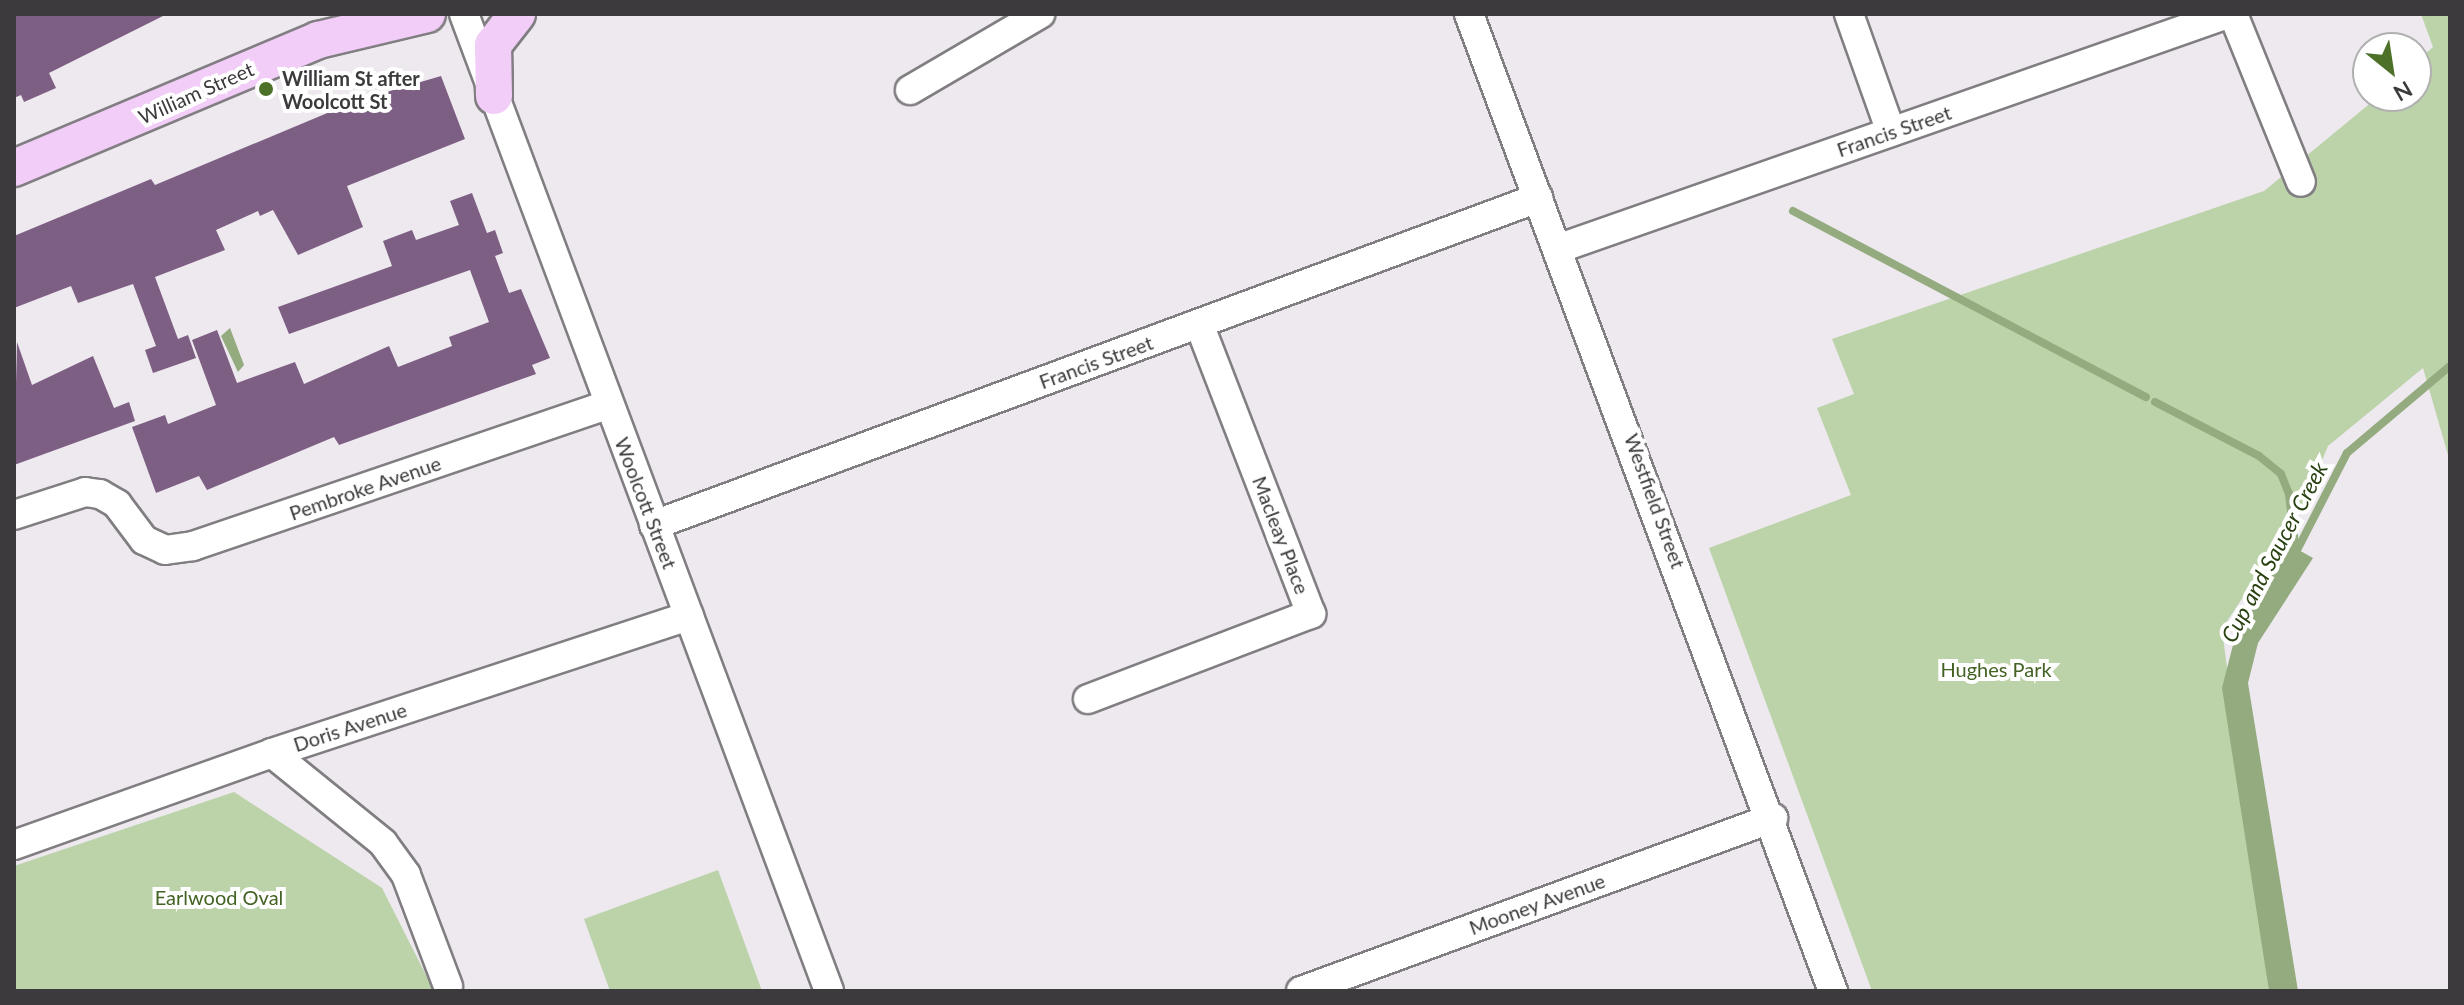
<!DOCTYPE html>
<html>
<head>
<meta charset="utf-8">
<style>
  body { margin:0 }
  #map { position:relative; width:2464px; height:1005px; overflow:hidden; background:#ede9ee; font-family:Lato,sans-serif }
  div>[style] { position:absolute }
  .green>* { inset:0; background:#bcd3aa }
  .water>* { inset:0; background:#93ab7f }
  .stream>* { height:8px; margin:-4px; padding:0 4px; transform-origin:4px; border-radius:4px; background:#93ab7f }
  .building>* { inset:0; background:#7e5f84 }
  .roads { filter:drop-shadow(2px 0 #817e82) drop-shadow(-2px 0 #817e82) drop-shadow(0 2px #817e82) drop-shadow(0 -2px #817e82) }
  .minor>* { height:28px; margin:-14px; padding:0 14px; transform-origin:14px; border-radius:14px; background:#fff }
  .major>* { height:36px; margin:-18px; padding:0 18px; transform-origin:18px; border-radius:18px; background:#f1cdf7 }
  .dots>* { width:22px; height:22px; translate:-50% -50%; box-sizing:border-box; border:4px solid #fff; border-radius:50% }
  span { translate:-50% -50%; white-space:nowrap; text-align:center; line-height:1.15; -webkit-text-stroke:8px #fff; paint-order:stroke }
  .poi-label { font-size:20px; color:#3c3a3c; font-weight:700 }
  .left { translate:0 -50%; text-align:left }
  .street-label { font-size:20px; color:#3c3a3c }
  .park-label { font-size:20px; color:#436223 }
  .water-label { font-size:22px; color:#294010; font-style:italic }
  .frame { position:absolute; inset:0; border:16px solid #3c3a3c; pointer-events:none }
  .north { position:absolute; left:2352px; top:32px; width:80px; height:80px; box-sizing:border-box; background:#fff; border:2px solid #b1b0b1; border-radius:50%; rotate:150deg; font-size:22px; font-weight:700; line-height:32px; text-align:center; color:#3c3a3c }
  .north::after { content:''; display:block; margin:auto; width:28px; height:36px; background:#4e712a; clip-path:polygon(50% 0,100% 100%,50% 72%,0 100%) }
</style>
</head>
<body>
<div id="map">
  <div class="green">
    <div style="clip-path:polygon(2421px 14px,2450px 14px,2450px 462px,2423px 368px,2328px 446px,2304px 504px,2222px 629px,2269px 991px,1872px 991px,1709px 548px,1851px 495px,1817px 408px,1854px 394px,1832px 339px,2264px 191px,2379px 96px,2416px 96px,2416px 62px,2433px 47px)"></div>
    <div style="clip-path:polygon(234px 792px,382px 888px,434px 991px,14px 991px,14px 866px)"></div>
    <div style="clip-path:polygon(718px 870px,762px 991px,610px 991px,584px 919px)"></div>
  </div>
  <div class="water">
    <div style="clip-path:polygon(230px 328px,244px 365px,238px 372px,221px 336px)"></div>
    <div style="clip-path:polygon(2288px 544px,2313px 558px,2258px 643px,2248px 683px,2298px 991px,2269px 991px,2222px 688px,2235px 637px)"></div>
  </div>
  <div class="stream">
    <div style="left:1793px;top:211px;width:399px;rotate:27.8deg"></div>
    <div style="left:2155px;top:402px;width:117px;rotate:27.4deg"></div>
    <div style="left:2259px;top:456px;width:28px;rotate:39deg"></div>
    <div style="left:2281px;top:474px;width:22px;rotate:68deg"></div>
    <div style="left:2289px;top:494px;width:59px;rotate:83.2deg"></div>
    <div style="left:2294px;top:556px;width:116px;rotate:-62.8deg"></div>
    <div style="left:2347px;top:453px;width:135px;rotate:-40.2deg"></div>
  </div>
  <div class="building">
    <div style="clip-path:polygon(14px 14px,167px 14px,49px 73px,56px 88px,24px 102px,21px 95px,14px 98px)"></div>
    <div style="clip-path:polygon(441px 76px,465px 139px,347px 186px,363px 227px,298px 255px,273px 210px,260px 216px,258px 211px,216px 230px,225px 250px,155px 277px,178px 339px,188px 335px,196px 358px,153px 373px,145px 350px,156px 346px,133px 284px,78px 303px,71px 286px,14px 308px,14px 236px,151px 179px,155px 185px,356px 101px)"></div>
    <div style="clip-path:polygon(472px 193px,487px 233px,495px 230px,503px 253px,495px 256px,509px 293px,521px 289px,550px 358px,532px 365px,536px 374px,339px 445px,334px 437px,207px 490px,199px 476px,156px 493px,132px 427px,165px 415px,168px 424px,216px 405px,192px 340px,217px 330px,237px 383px,295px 362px,304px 384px,389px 346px,398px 367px,452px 346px,449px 337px,489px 322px,470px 270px,289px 334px,278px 307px,392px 266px,383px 241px,412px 230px,416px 240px,459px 225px,450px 201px)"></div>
    <div style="clip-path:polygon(17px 342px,32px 385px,93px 356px,114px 408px,129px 402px,135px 421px,14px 465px)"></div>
  </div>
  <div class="roads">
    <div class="minor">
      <div style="left:464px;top:14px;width:1043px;rotate:69.51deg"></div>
      <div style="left:1469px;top:14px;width:1043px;rotate:69.57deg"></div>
      <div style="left:1849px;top:14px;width:125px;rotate:70.4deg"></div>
      <div style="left:2233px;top:14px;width:181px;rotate:68deg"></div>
      <div style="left:910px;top:90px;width:151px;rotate:-30.3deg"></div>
      <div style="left:1560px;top:248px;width:708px;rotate:-19.31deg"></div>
      <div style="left:14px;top:515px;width:75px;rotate:-17.9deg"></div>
      <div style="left:85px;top:492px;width:15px;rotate:8deg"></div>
      <div style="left:100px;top:494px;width:20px;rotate:30deg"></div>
      <div style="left:117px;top:504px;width:45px;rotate:53.1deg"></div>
      <div style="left:144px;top:540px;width:23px;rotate:25deg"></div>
      <div style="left:165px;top:550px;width:28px;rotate:-8deg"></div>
      <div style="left:193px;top:546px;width:438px;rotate:-18.8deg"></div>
      <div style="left:654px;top:525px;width:943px;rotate:-20.3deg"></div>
      <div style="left:1088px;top:699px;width:239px;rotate:-20.9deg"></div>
      <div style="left:1311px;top:614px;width:311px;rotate:-111.1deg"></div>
      <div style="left:272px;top:753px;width:143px;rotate:39deg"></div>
      <div style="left:383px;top:843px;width:39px;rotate:54deg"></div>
      <div style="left:406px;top:875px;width:119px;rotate:69.3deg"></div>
      <div style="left:14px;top:845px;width:274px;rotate:-19.6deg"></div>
      <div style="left:272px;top:753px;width:439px;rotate:-18.2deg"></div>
      <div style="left:1301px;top:991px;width:503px;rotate:-20.13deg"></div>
    </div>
    <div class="major">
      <div style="left:494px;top:96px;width:51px;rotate:-91.1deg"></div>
      <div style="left:493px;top:45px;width:39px;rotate:-52deg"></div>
      <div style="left:14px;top:168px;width:330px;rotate:-22.8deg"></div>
      <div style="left:318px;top:40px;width:112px;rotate:-13.4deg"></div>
    </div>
  </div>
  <div class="dots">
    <div style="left:266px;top:89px;background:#4e712a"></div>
  </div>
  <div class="poi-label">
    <span class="left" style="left:282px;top:90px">William St after<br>Woolcott St</span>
  </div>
  <div class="street-label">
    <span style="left:196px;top:93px;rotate:-24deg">William Street</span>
    <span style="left:1894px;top:131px;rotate:-19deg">Francis Street</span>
    <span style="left:1096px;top:362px;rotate:-20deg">Francis Street</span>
    <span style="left:365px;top:488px;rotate:-19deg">Pembroke Avenue</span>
    <span style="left:1655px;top:501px;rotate:70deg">Westfield Street</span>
    <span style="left:646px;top:503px;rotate:69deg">Woolcott Street</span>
    <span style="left:1281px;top:535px;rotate:69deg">Macleay Place</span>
    <span style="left:350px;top:727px;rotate:-18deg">Doris Avenue</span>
    <span style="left:1537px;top:904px;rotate:-20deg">Mooney Avenue</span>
  </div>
  <div class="park-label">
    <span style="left:1996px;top:669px">Hughes Park</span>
    <span style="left:219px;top:897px">Earlwood Oval</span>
  </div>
  <div class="water-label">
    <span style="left:2274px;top:552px;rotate:-62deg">Cup and Saucer Creek</span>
  </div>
  <div class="frame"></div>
  <div class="north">N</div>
</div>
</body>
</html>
